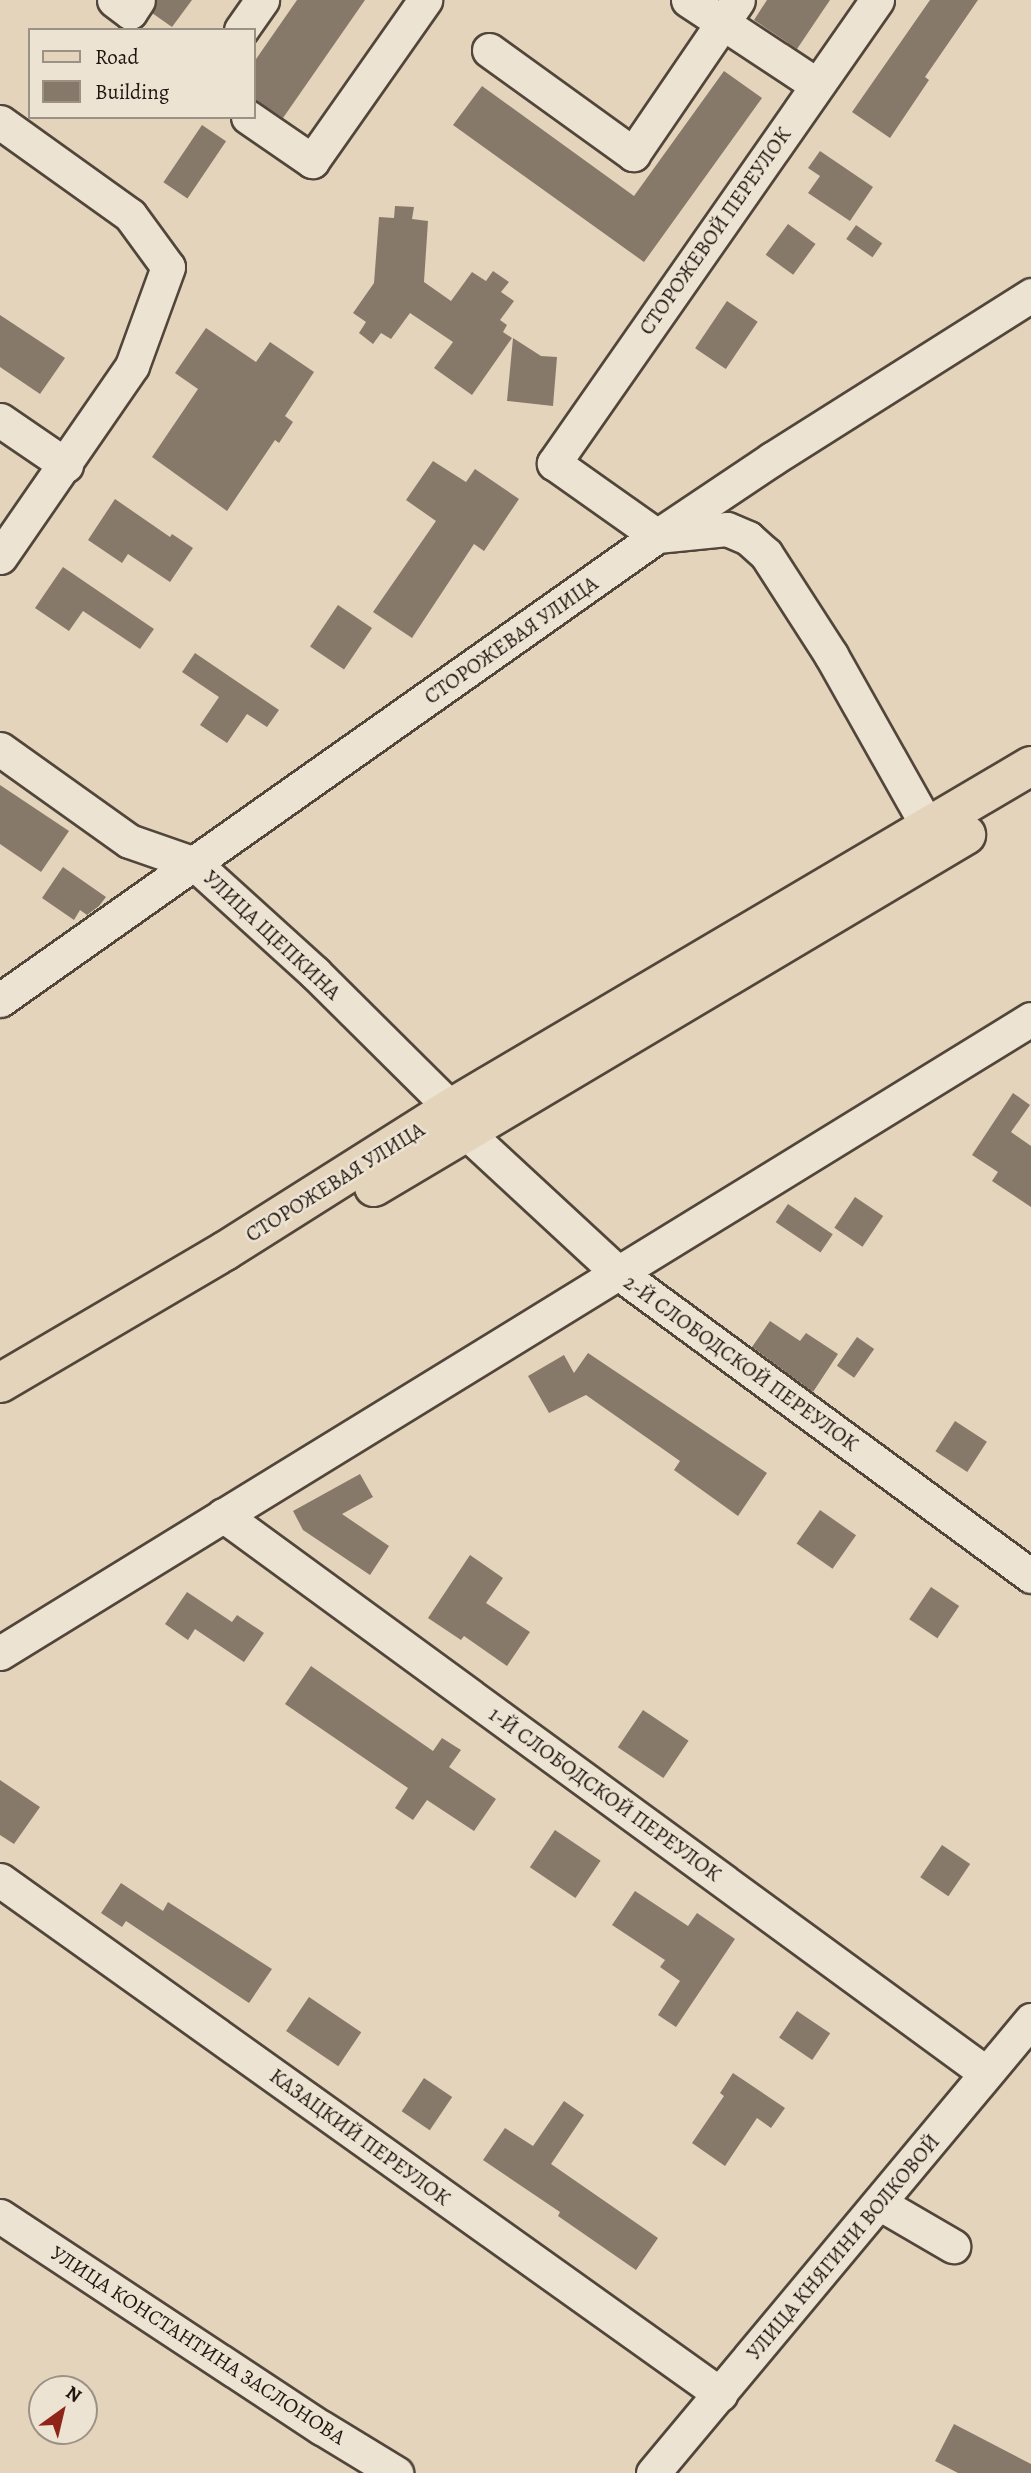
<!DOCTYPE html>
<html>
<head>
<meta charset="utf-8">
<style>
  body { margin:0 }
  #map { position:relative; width:1031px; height:2473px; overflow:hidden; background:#e4d4bc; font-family:Alegreya,serif }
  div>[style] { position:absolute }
  .building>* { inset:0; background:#877969; transform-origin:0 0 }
  .roads { filter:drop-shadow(2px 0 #52463b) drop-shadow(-2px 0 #52463b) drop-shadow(0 2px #52463b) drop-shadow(0 -2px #52463b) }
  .minor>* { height:33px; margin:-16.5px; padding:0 16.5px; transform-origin:16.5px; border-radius:16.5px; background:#ede3d3 }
  .major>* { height:38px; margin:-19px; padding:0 19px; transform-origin:19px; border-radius:19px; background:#e4d4bc }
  span { translate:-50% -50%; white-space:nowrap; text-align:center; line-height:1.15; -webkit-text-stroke:5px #ede3d3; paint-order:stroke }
  .street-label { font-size:21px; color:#221710 }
  .legend { position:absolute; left:28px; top:28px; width:228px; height:91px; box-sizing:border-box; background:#ede3d3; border:2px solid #9c9185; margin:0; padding:9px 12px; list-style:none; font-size:21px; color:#221710 }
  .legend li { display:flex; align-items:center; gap:14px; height:35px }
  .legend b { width:35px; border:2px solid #9c9185 }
  .north { position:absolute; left:28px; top:2375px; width:70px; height:70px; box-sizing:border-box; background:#ede3d3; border:2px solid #9c9185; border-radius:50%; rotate:34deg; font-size:19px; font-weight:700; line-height:28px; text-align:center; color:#221710 }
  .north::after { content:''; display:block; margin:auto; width:24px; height:32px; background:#8f2418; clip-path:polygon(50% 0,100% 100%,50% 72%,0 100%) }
</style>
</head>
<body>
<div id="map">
  <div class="building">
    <div style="clip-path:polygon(157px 0,192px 0,172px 27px,152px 13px)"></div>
    <div style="clip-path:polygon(297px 0,365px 0,283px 118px,254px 99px,254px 62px)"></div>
    <div style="clip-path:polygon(767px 0,830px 0,797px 49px,754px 20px)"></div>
    <div style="clip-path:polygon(930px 0,978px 0,925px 77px,929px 80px,890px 138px,852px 112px)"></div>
    <div style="clip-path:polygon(724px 71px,762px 98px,644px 262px,453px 125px,482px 86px,634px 196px)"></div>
    <div style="left:202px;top:125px;width:29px;height:69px;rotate:34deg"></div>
    <div style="clip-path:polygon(820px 151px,873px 187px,850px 221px,808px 193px,820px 176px,808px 168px)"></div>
    <div style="clip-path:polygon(395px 206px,414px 207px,412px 219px,428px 221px,424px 282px,451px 301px,472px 272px,486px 281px,493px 271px,509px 282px,501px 292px,514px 301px,500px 320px,507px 325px,503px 332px,512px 338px,472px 395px,434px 368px,453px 342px,410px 313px,391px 339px,381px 333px,373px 344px,359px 333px,366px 322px,353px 313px,374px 283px,379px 217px,394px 218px)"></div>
    <div style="left:788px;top:224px;width:34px;height:38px;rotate:36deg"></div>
    <div style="left:856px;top:225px;width:32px;height:17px;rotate:35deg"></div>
    <div style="left:727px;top:301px;width:37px;height:57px;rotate:34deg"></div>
    <div style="clip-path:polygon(0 315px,65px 358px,40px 394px,0 367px)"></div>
    <div style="clip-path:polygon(206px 328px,256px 362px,270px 342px,314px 372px,285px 416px,293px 422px,279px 443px,275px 440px,227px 511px,152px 457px,198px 389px,175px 373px)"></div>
    <div style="clip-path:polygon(513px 338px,541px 356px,557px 357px,553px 406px,507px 401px)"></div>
    <div style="clip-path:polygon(433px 461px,466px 482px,475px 469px,519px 499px,484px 551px,474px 544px,412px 638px,373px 612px,436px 521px,406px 500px)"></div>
    <div style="clip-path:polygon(115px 499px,170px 537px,172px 534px,193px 548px,170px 582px,128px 554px,122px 563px,88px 540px)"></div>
    <div style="clip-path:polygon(63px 567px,154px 629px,140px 649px,83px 611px,69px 631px,35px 608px)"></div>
    <div style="left:338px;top:605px;width:41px;height:50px;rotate:34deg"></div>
    <div style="clip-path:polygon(195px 653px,279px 710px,267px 727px,247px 714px,227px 743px,200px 725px,219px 697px,182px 672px)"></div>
    <div style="clip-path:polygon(0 785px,69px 831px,41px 872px,0 844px)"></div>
    <div style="clip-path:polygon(63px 867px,106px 897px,99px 906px,87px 915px,80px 910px,74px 920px,42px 898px)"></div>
    <div style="clip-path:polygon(1013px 1093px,1030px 1105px,1011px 1132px,1031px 1146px,1031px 1207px,992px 1181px,998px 1172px,972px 1155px)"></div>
    <div style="left:855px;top:1197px;width:34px;height:37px;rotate:34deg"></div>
    <div style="left:788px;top:1204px;width:54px;height:22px;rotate:34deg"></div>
    <div style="clip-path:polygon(770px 1321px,800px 1341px,806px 1333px,838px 1354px,813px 1392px,752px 1347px)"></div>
    <div style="left:857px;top:1337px;width:21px;height:35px;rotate:35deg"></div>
    <div style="clip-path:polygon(588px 1353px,767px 1473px,738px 1516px,674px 1470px,680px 1461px,586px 1395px,549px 1413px,528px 1376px,564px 1355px,574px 1373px)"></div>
    <div style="left:955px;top:1421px;width:38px;height:36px;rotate:33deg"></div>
    <div style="clip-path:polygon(360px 1474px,373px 1497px,342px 1514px,389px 1546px,370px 1575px,303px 1530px,293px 1511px)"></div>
    <div style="left:820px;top:1510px;width:44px;height:41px;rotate:35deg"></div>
    <div style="clip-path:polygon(470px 1555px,503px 1578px,486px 1603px,530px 1632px,507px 1666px,464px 1636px,461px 1640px,428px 1618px)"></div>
    <div style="left:931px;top:1587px;width:34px;height:39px;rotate:34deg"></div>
    <div style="clip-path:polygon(187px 1592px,232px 1622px,237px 1615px,264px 1633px,244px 1662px,195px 1629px,188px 1640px,165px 1624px)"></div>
    <div style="clip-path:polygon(311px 1666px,433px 1751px,442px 1738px,461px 1750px,449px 1767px,496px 1799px,474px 1831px,427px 1800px,413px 1820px,395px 1808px,408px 1788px,285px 1704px)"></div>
    <div style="left:643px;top:1710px;width:55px;height:45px;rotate:34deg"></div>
    <div style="clip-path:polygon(0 1780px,40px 1807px,14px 1844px,0 1835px)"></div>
    <div style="left:555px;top:1830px;width:55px;height:45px;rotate:34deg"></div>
    <div style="left:942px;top:1845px;width:34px;height:39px;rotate:34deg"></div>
    <div style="clip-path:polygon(121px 1883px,163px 1911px,168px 1902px,272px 1969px,249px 2003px,126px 1921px,122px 1927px,101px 1913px)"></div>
    <div style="clip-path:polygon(635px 1891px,688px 1926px,697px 1913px,735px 1939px,676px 2027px,658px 2015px,680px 1981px,660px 1967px,665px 1960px,612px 1925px)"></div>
    <div style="left:309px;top:1997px;width:63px;height:41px;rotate:34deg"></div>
    <div style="left:797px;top:2011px;width:40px;height:32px;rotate:34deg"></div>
    <div style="clip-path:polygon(733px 2073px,785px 2108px,771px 2128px,757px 2118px,725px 2166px,692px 2143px,724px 2096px,720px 2093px)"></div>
    <div style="left:424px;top:2078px;width:34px;height:40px;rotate:34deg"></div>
    <div style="clip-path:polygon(564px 2101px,584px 2115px,551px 2164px,658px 2238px,636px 2270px,558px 2216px,560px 2212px,483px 2160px,505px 2128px,533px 2146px)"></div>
    <div style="clip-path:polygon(954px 2424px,1031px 2464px,1031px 2473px,958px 2473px,935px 2461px)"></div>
  </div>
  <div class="roads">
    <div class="minor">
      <div style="left:114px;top:0;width:20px;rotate:37deg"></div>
      <div style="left:130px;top:12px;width:14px;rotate:-56deg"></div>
      <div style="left:688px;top:0;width:154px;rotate:33.4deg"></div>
      <div style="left:877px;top:0;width:565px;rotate:124.9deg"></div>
      <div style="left:554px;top:463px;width:126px;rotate:35.3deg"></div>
      <div style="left:657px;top:536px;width:70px;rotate:-5.7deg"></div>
      <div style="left:727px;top:529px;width:23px;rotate:23deg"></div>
      <div style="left:748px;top:538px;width:24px;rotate:42deg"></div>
      <div style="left:766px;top:554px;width:120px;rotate:57.2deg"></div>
      <div style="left:831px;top:655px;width:197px;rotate:60.6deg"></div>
      <div style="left:241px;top:30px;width:37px;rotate:-55deg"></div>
      <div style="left:489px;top:50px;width:178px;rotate:35.8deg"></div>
      <div style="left:633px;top:154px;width:186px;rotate:-55.7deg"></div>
      <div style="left:248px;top:117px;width:78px;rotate:34.5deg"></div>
      <div style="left:312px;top:161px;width:197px;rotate:-54.9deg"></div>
      <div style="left:0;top:122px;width:160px;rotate:35.6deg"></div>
      <div style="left:130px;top:215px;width:64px;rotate:53.8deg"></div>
      <div style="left:168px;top:267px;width:105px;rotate:110deg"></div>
      <div style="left:132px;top:366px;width:232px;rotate:124.6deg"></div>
      <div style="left:0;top:420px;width:80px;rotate:34.3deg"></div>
      <div style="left:0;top:749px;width:158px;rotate:35.5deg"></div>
      <div style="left:129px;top:841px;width:70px;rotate:19.2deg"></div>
      <div style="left:195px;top:864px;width:162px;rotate:42.2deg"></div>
      <div style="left:315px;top:973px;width:192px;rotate:44.8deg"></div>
      <div style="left:0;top:1000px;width:804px;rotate:-35.23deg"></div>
      <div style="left:657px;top:536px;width:138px;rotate:-33.8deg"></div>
      <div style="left:772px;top:459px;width:307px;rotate:-32.3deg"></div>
      <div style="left:467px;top:1133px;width:203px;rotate:42.8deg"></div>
      <div style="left:616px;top:1271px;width:515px;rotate:36.31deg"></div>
      <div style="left:223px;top:1515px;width:945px;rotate:36.18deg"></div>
      <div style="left:0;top:1653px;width:1210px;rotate:-31.59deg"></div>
      <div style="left:0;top:1880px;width:885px;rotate:35.52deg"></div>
      <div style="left:879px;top:2203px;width:86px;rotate:30.2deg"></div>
      <div style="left:0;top:2216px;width:386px;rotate:33.4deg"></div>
      <div style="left:322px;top:2428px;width:87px;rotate:31.3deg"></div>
      <div style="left:653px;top:2473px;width:590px;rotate:-50.16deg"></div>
    </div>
    <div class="major">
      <div style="left:374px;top:1187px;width:689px;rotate:-30.74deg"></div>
      <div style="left:0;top:1383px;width:261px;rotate:-30.4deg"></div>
      <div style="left:225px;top:1251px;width:267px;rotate:-32.3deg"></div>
      <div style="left:451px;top:1108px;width:673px;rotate:-30.53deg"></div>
    </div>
  </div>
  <div class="street-label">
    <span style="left:715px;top:231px;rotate:-55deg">СТОРОЖЕВОЙ ПЕРЕУЛОК</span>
    <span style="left:511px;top:640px;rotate:-35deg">СТОРОЖЕВАЯ УЛИЦА</span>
    <span style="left:272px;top:935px;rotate:43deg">УЛИЦА ЩЕПКИНА</span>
    <span style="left:335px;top:1182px;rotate:-32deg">СТОРОЖЕВАЯ УЛИЦА</span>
    <span style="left:741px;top:1363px;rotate:36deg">2-Й СЛОБОДСКОЙ ПЕРЕУЛОК</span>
    <span style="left:605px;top:1794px;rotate:36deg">1-Й СЛОБОДСКОЙ ПЕРЕУЛОК</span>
    <span style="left:360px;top:2137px;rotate:36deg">КАЗАЦКИЙ ПЕРЕУЛОК</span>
    <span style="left:843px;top:2247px;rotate:-50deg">УЛИЦА КНЯГИНИ ВОЛКОВОЙ</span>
    <span style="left:198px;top:2345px;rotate:33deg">УЛИЦА КОНСТАНТИНА ЗАСЛОНОВА</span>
  </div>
  <ul class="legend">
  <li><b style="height:9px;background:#e4d4bc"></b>Road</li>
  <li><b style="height:19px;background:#877969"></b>Building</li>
  </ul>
  <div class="north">N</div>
</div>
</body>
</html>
